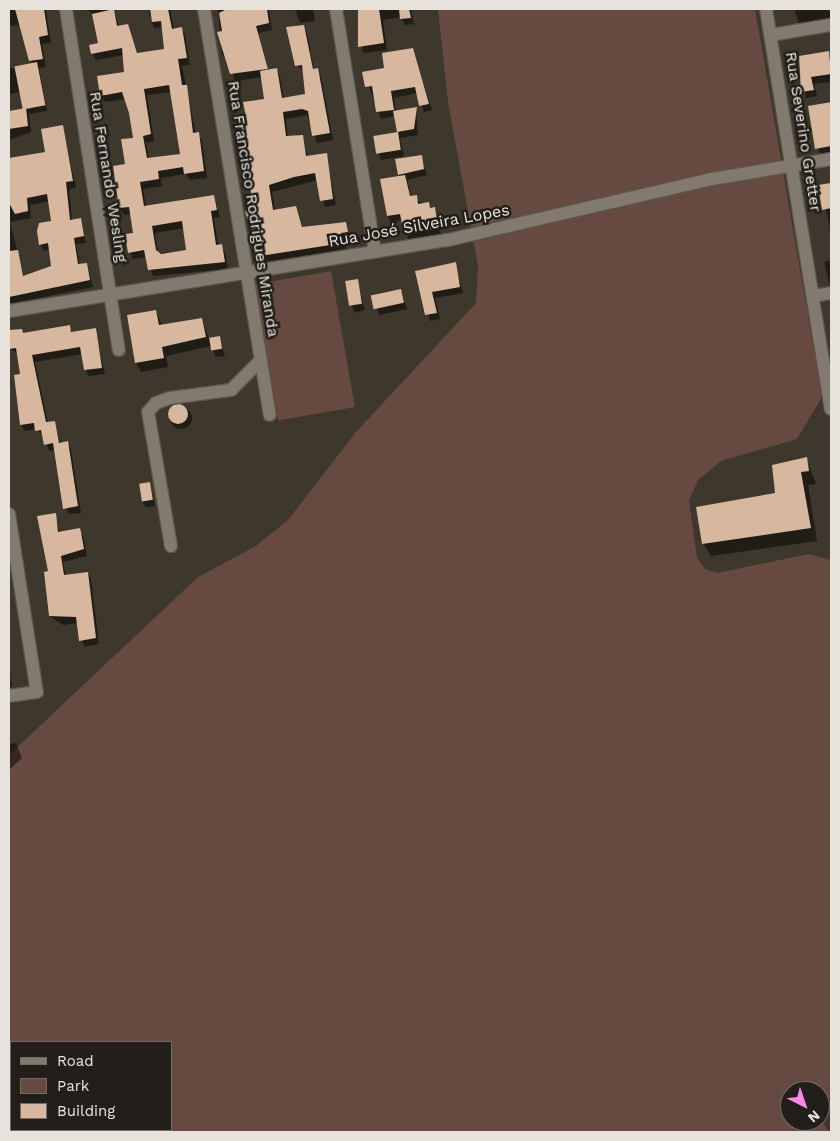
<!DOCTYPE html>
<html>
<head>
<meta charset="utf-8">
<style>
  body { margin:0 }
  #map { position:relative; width:840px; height:1141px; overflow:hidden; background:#3d372c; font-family:"Work Sans",sans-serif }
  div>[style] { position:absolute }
  .green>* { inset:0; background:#664a42; transform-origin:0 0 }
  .shadow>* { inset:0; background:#0007; transform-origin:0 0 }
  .round { border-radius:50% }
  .building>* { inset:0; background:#d8b79f; transform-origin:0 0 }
  .roads { filter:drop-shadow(1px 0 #5b554c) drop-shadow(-1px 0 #5b554c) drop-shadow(0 1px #5b554c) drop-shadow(0 -1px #5b554c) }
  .minor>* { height:12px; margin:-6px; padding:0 6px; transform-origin:6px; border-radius:6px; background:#827a6e }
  span { translate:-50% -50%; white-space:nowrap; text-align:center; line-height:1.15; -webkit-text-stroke:5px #221f1a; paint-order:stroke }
  .street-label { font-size:16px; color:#e7e3dc }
  .frame { position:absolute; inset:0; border:10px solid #e7e3dc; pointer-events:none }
  .legend { position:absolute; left:10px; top:1041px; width:162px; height:90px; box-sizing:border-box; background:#221f1a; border:1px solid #716d68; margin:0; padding:6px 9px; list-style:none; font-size:15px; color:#e7e3dc }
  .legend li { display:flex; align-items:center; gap:10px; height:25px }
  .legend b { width:25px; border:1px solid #716d68 }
  .north { position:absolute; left:780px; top:1081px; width:50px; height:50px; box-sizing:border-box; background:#221f1a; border:1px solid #716d68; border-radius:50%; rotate:139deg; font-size:14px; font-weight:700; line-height:20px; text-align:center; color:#e7e3dc }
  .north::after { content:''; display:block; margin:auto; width:18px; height:22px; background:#fb87e6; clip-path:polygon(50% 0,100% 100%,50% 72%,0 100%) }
</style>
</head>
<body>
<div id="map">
  <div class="green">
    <div style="clip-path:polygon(evenodd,438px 9px,755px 9px,822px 397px,797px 439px,721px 461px,698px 480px,689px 500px,697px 558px,705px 569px,717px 573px,809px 554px,831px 560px,831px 1097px,820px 1098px,820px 1091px,790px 1091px,790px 1121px,820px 1121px,820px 1117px,829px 1132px,9px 1132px,9px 755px,198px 577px,256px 546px,288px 520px,356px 432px,476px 303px,478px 266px,448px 102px,438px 9px,11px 1042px,171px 1042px,171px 1130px,11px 1130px,11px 1042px)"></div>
    <div style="left:331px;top:271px;width:138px;height:78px;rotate:80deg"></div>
  </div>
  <div class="shadow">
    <div style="clip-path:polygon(9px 9px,46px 9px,51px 43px,42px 44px,46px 67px,39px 68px,47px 111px,29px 114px,31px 132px,9px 140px,9px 112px,24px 109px,21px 92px,9px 94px,9px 69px,32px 64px,20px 25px,9px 26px)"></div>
    <div style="clip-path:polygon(evenodd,86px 9px,114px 9px,119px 27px,127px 26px,138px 54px,165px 50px,163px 27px,154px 28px,148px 9px,170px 9px,174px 30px,181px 28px,185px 35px,190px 65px,182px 66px,196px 134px,202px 140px,207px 178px,190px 180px,186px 174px,161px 178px,162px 186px,143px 189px,146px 207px,214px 196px,220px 217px,214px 218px,218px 246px,225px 252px,228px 269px,153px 276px,147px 257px,133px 259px,129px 252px,135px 234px,131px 214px,124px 215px,120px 208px,114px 167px,127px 165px,134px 139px,130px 113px,126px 99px,105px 102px,101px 95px,125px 73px,124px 55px,96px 60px,92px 53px,99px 44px,93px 14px,86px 9px,171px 92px,181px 155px,149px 159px,146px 143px,154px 141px,147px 95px,171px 92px,86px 9px,184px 228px,187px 251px,158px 253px,155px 233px,184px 228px)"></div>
    <div style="clip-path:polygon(218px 9px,269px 9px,272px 30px,258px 33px,269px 70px,276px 69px,280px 76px,284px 99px,307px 95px,304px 71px,296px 65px,303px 26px,307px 33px,314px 70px,321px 76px,333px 140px,317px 143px,307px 115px,286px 119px,288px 137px,302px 137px,308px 157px,326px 154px,336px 205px,325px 207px,318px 180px,272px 192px,275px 210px,296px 207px,303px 228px,345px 223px,351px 239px,344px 240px,346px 249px,265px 262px,261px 256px,247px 212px,255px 211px,266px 100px,262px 77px,235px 81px,229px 60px,222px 54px)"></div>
    <div style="clip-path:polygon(295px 9px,313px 9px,315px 21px,300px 23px)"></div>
    <div style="clip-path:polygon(358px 9px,411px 9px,414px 24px,405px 25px,401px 17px,383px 20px,387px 50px,363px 53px)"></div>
    <div style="clip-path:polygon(794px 9px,830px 9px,831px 19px,799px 23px)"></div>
    <div style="clip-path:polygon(412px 49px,432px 110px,424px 112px,417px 93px,394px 98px,396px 112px,416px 108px,418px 135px,400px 138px,404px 156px,381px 160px,374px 137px,399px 133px,395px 116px,381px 119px,364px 73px,385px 69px)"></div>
    <div style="clip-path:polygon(831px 55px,831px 82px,814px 84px,817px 96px,806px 98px,800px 57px)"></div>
    <div style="clip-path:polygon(831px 101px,831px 154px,820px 155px,809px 107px)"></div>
    <div style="clip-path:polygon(evenodd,62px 127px,76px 188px,69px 189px,72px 221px,80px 219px,86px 243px,76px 244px,80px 265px,87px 264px,93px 287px,9px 304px,9px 151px,10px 159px,47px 153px,62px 127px,50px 201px,53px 222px,40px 244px,44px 251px,50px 249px,53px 266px,24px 277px,10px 222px,31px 218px,30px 205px,50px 201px)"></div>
    <div style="clip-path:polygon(421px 157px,427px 175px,407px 180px,411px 197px,434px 209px,441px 234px,409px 240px,402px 220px,391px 222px,388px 216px,399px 174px)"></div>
    <div style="clip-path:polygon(831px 184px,831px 231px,820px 186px)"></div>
    <div style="clip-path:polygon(831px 260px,831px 286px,830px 286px,824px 262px)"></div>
    <div style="clip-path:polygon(455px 263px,463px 293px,435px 298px,440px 319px,430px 321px,418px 270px)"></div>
    <div style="left:357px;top:281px;width:30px;height:11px;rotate:75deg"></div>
    <div style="clip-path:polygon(400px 290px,407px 309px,379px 315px,373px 296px)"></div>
    <div style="clip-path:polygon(156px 311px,162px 325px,202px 319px,209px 339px,219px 338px,225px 356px,216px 357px,211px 346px,166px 356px,168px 367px,141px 372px,136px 363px)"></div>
    <div style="clip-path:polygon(69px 327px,73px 333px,95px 330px,105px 374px,88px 376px,82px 354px,35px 362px,48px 423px,54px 422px,61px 444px,67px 443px,71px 449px,81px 513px,68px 514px,55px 450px,49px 451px,44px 436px,36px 429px,25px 431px,21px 425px,21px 375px,18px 354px,9px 348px,9px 331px,24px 334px)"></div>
    <div class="round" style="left:170px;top:407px;width:22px;height:22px"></div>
    <div style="clip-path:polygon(806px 458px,816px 484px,808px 485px,817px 541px,711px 556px,703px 543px,776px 494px,773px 466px)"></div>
    <div style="clip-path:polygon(150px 483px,155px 506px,146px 507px,142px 501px)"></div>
    <div style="clip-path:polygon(55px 515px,60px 533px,79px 530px,83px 536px,87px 556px,63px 562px,66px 576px,88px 573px,91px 579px,99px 644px,84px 647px,78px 623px,63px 625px,50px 616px)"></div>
    <div style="clip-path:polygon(9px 669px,12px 686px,9px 687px)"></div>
    <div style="clip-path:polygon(16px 743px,22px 758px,9px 770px,9px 744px)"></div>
  </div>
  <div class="building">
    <div style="clip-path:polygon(15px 9px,44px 9px,48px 35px,39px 37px,43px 59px,29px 61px)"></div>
    <div style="clip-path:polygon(evenodd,114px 9px,117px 26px,128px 24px,137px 53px,164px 49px,161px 21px,152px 22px,150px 9px,168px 9px,172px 29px,182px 27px,187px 58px,178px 59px,182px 85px,187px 85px,193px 133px,199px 132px,204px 171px,184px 174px,183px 167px,158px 171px,159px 179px,140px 182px,144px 206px,214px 195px,217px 210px,211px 211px,216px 245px,222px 244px,225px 262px,148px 270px,144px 250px,128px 253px,125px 234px,133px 233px,129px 207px,119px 208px,113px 166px,125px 164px,121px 139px,133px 138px,129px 113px,122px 92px,100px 96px,97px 76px,124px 72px,122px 48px,91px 54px,89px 45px,98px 43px,92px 14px,114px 9px,169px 85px,180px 154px,147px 158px,143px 136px,151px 134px,144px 89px,169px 85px,114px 9px,182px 221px,186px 250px,161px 254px,156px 250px,152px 226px,182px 221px)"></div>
    <div style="clip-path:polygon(227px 9px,267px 9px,269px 23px,256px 26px,268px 69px,230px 74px,217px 32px,222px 31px,219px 13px)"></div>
    <div style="clip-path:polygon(358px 9px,379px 9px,384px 43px,358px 47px)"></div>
    <div style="clip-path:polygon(399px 9px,409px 9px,411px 18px,400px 19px)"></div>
    <div style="clip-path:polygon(304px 25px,313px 69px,318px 68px,330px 133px,312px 136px,308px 111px,302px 109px,283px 112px,286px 136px,303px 135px,306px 156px,327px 153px,333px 199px,320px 201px,315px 173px,294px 177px,269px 185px,273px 210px,296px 206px,302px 227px,346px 222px,348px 232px,341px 233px,343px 243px,260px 256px,245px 211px,254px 210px,239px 123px,247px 122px,243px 102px,264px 99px,260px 71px,277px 68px,282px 98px,305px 94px,302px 65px,295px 66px,286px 27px)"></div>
    <div style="clip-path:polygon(413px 48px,429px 104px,419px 106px,415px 87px,391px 91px,394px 110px,376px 112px,372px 86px,365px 87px,362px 72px,384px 68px,382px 53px)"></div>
    <div style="clip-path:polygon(829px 51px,831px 74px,811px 77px,814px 90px,801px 92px,799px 56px)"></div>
    <div style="left:37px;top:62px;width:44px;height:23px;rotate:79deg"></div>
    <div style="clip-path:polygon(831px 102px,831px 146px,815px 149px,808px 106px)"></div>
    <div style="clip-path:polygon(417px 107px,414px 129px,397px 132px,393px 111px)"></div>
    <div style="clip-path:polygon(26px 108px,28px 126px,9px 129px,9px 111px)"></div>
    <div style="clip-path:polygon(63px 125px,73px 181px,66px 182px,70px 220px,81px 218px,84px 236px,74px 238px,78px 264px,87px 263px,90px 280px,9px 297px,9px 251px,18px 250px,23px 276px,51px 266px,48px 243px,39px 245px,37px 231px,39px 223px,51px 221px,47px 194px,27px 198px,28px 211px,15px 214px,9px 203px,9px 158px,45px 152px,41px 129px)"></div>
    <div style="left:398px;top:132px;width:18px;height:25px;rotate:81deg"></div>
    <div style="clip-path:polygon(422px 155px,424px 169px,398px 175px,395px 159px)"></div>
    <div style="clip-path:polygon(405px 175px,410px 196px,417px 195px,418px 204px,429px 202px,430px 208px,435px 207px,438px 228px,404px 234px,400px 214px,387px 216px,380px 179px)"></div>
    <div style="clip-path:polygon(831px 183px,831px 208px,822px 210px,818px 185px)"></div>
    <div style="clip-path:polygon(456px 262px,460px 287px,432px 292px,437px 313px,425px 315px,415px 271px)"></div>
    <div style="left:358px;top:279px;width:25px;height:13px;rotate:81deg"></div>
    <div style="left:401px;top:289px;width:14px;height:31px;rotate:78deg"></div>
    <div style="clip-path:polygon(156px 310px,159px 325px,202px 318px,206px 337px,162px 347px,164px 358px,135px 363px,127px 315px)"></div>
    <div style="clip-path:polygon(70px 325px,71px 332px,96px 328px,102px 368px,84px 370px,80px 347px,32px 355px,46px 422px,55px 421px,59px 443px,68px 441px,78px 506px,63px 509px,53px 443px,44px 445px,41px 430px,35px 431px,34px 423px,20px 425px,14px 375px,20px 374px,16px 348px,9px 349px,9px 330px,22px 329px,23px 333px)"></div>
    <div style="left:220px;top:336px;width:13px;height:11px;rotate:81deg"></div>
    <div class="round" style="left:168px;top:404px;width:20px;height:20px"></div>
    <div style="clip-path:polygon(807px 457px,809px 471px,801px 472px,811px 528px,702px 544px,696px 507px,775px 493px,772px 465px)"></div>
    <div style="left:150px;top:482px;width:18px;height:11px;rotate:81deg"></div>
    <div style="clip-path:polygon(56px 513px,58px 532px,80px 528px,81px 532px,84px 549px,61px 556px,64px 575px,88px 572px,96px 638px,79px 641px,76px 617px,49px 616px,44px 572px,48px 571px,37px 516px)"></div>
  </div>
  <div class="roads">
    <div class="minor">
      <div style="left:66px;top:9px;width:345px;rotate:81.2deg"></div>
      <div style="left:204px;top:9px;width:411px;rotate:80.8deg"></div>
      <div style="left:336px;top:9px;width:246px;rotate:80.9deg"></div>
      <div style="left:766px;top:9px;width:405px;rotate:80.8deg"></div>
      <div style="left:771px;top:35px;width:61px;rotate:-9.5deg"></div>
      <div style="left:813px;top:296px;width:18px;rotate:-9deg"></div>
      <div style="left:9px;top:311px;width:445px;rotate:-9.2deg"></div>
      <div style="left:448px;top:240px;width:271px;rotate:-13deg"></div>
      <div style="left:712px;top:179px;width:121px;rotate:-9.5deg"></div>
      <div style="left:9px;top:514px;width:180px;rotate:81.1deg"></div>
      <div style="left:37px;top:692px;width:28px;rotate:172deg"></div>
      <div style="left:171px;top:546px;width:136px;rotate:-99.7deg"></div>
      <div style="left:148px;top:412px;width:12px;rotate:-48deg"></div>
      <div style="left:156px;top:403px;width:15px;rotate:-20deg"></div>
      <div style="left:170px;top:398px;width:62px;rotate:-7.5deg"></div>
      <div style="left:231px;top:390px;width:42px;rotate:-45deg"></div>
    </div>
  </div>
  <div class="street-label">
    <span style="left:803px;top:132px;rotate:81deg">Rua Severino Gretter</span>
    <span style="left:108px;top:177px;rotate:81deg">Rua Fernando Wesling</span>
    <span style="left:253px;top:209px;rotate:81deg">Rua Francisco Rodrigues Miranda</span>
    <span style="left:419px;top:226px;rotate:-10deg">Rua José Silveira Lopes</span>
  </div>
  <div class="frame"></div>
  <ul class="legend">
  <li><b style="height:6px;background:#827a6e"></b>Road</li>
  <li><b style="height:14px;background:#664a42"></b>Park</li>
  <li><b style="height:14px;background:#d8b79f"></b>Building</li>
  </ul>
  <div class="north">N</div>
</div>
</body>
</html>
